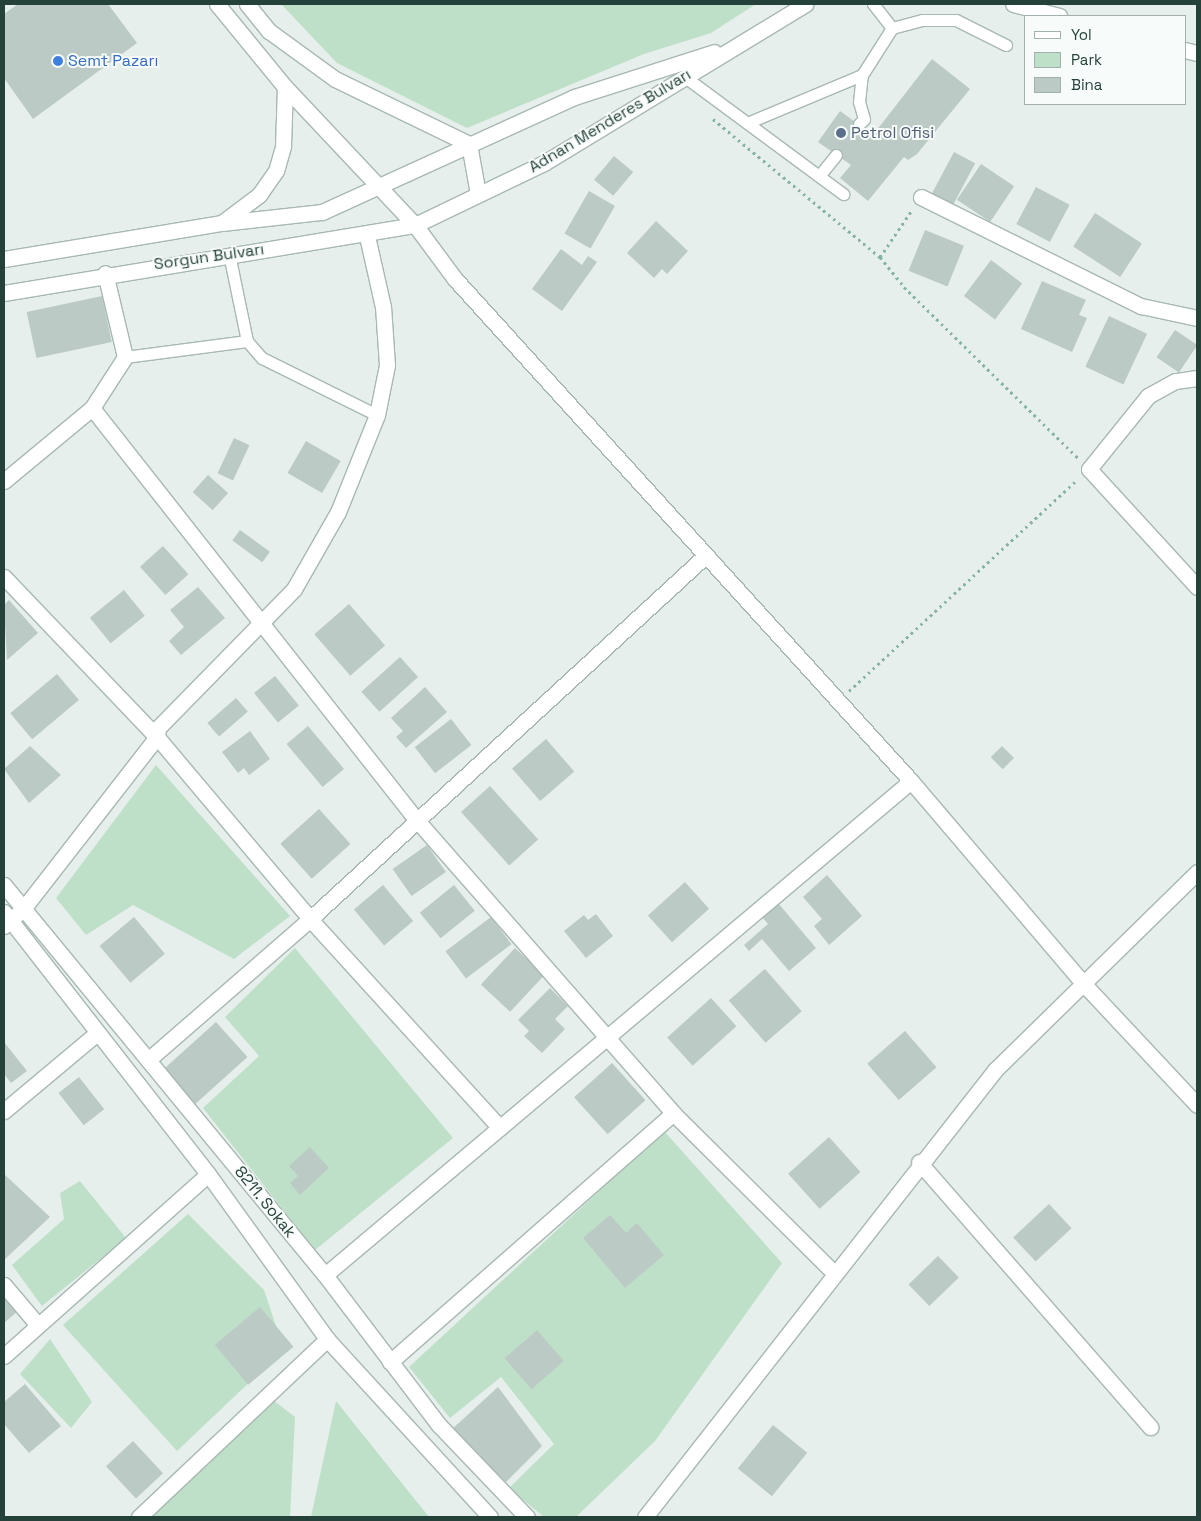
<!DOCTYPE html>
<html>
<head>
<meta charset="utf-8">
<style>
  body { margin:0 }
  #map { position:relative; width:1201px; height:1521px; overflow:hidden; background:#e6efeb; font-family:"Space Grotesk",sans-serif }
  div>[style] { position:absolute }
  .green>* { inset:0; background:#bfe0c8 }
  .building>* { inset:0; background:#bbcac4; transform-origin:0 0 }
  .path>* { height:3px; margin-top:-1.5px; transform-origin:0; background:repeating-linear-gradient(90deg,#86b3a5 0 2.5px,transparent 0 6.5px) }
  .roads { filter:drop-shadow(1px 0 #a8b8b2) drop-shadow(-1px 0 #a8b8b2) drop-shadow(0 1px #a8b8b2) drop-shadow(0 -1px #a8b8b2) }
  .service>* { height:11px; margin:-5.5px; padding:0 5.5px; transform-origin:5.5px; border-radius:5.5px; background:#fff }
  .minor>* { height:15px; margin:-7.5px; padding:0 7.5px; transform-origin:7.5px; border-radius:7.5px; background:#fff }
  .tertiary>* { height:15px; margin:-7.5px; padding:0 7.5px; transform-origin:7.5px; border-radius:7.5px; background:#fff }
  .secondary>* { height:15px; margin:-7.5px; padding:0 7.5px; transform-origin:7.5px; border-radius:7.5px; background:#fff }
  .dots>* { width:14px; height:14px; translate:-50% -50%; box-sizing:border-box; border:2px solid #f7fbf9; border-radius:50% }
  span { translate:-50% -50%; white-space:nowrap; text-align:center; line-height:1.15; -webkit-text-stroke:4px #f7fbf9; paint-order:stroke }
  .shop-label { font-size:16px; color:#366cbe }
  .left { translate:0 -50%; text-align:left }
  .street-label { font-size:16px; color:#24423a }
  .service-label { font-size:16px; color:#4e5e75 }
  .frame { position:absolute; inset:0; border:5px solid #24423a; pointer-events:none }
  .legend { position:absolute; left:1024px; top:15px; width:162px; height:90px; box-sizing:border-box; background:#f7fbf9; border:1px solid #a3b1ad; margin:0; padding:6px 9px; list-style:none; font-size:15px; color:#24423a }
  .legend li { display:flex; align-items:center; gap:10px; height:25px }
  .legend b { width:25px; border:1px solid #a3b1ad }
</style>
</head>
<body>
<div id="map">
  <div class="green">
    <div style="clip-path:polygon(281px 4px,756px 4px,711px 33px,644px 54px,467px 128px,337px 63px)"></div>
    <div style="clip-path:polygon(156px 765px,290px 916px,234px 959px,133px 905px,86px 935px,56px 898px)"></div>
    <div style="clip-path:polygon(295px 948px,453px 1138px,315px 1250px,203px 1108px,259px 1056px,225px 1017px)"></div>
    <div style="clip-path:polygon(664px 1131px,782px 1263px,655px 1441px,576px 1517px,544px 1517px,509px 1488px,554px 1444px,501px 1377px,450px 1418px,409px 1367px)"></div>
    <div style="clip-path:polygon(80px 1181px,126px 1238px,42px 1306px,12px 1265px,64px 1219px,60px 1193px)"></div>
    <div style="clip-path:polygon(188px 1214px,264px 1290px,279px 1335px,277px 1356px,177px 1451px,63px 1325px)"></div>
    <div style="clip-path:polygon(50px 1339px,92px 1402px,71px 1428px,20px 1374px)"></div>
    <div style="clip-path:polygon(273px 1400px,295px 1417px,290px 1517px,145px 1517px)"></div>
    <div style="clip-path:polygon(336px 1401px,429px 1517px,311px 1517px)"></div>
  </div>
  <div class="building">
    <div style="clip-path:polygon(18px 4px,108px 4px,137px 43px,33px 119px,4px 78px,4px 14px)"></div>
    <div style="clip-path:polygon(932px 59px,970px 89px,917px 154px,908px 160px,904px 157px,868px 201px,840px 178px,851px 165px,818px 142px,840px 111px,873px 135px)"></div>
    <div style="left:954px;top:152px;width:24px;height:51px;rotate:28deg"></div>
    <div style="left:614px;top:156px;width:25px;height:31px;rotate:40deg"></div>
    <div style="left:981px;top:164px;width:40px;height:43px;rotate:34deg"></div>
    <div style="left:1036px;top:187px;width:38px;height:42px;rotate:28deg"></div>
    <div style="left:589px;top:191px;width:30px;height:49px;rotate:30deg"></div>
    <div style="left:1095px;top:213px;width:56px;height:40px;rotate:33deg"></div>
    <div style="clip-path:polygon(656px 221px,688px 251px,667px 274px,662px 269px,654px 278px,627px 253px)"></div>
    <div style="left:925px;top:230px;width:42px;height:44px;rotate:22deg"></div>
    <div style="clip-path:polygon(561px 249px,582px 265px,588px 256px,597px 262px,562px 311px,532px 289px)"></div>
    <div style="left:991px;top:260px;width:39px;height:45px;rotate:37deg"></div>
    <div style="clip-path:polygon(1042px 281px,1086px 300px,1079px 315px,1087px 318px,1072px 352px,1021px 329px)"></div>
    <div style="left:102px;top:296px;width:47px;height:77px;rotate:78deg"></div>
    <div style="left:1109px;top:316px;width:42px;height:56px;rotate:25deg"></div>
    <div style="left:1175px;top:330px;width:27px;height:33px;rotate:34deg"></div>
    <div style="left:234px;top:438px;width:17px;height:39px;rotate:25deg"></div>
    <div style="left:306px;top:441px;width:40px;height:37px;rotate:30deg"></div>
    <div style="left:208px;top:475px;width:27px;height:23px;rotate:42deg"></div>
    <div style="left:240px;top:530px;width:37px;height:13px;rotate:36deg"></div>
    <div style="left:163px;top:546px;width:38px;height:31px;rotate:48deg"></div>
    <div style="clip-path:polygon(198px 587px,225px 618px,181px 655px,169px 641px,184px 627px,170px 610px)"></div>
    <div style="left:124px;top:590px;width:33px;height:44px;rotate:51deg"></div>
    <div style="clip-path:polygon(9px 600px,38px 633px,7px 660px,4px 605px)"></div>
    <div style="left:349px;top:604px;width:55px;height:46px;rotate:49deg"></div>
    <div style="left:400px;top:657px;width:27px;height:52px;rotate:48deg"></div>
    <div style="left:57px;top:674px;width:34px;height:61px;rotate:50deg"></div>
    <div style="left:275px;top:676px;width:38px;height:27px;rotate:51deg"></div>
    <div style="clip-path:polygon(425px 687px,447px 712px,406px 748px,396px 737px,403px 731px,391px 718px)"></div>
    <div style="left:236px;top:698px;width:18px;height:38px;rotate:49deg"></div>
    <div style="left:451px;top:719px;width:33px;height:46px;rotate:52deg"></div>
    <div style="left:308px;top:726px;width:56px;height:28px;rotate:50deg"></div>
    <div style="clip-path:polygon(250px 731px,270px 759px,249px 775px,244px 768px,238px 773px,222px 752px)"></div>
    <div style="left:546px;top:739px;width:43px;height:45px;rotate:49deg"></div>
    <div style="clip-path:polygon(30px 746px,61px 775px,29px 803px,4px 769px)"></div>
    <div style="left:1002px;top:746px;width:17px;height:16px;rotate:45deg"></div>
    <div style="left:490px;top:786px;width:72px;height:39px;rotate:48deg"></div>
    <div style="left:319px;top:809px;width:47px;height:52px;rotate:48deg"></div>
    <div style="left:427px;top:845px;width:33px;height:42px;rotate:55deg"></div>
    <div style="clip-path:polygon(827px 875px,862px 916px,829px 945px,814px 926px,822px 919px,803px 897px)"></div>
    <div style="left:685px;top:882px;width:36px;height:50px;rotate:48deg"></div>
    <div style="left:383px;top:885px;width:47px;height:38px;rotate:50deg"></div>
    <div style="left:454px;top:885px;width:33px;height:44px;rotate:51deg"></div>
    <div style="clip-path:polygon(778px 903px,816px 948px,789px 971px,762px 939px,749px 951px,744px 945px,768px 924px,762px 917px)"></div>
    <div style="clip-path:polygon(596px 914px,613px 936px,586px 958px,564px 931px,584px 915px,588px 920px)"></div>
    <div style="left:134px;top:917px;width:48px;height:45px;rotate:50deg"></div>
    <div style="left:491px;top:917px;width:34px;height:57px;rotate:53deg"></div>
    <div style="left:515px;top:948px;width:40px;height:50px;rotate:43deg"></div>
    <div style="left:765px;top:969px;width:56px;height:48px;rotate:49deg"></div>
    <div style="clip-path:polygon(550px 988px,568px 1006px,555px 1019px,565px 1029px,542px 1053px,524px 1036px,529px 1031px,518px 1020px)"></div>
    <div style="left:711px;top:998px;width:38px;height:59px;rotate:48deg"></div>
    <div style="left:216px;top:1022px;width:47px;height:71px;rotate:48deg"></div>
    <div style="left:905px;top:1031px;width:48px;height:50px;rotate:49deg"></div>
    <div style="clip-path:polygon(4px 1042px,27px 1071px,11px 1083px,4px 1074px)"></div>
    <div style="left:612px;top:1063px;width:50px;height:51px;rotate:48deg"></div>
    <div style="left:79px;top:1077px;width:41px;height:26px;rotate:52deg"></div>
    <div style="left:829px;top:1137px;width:47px;height:55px;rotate:48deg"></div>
    <div style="clip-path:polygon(310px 1147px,329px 1168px,300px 1195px,290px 1183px,298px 1176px,289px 1166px)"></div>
    <div style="clip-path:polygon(4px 1174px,50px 1217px,4px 1260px)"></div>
    <div style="left:1049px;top:1204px;width:33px;height:49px;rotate:47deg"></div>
    <div style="clip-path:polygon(610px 1215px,626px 1233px,637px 1223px,664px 1255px,625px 1288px,583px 1238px)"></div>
    <div style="left:938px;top:1256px;width:30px;height:41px;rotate:46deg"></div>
    <div style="clip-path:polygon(4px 1293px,19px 1310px,4px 1323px)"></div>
    <div style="left:260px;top:1307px;width:52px;height:59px;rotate:50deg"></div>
    <div style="left:537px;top:1330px;width:41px;height:43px;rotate:49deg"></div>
    <div style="clip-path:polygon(25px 1384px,61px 1426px,29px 1453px,4px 1424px,4px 1402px)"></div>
    <div style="clip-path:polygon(498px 1387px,542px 1446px,503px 1485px,450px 1431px)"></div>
    <div style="left:773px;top:1425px;width:44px;height:56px;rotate:39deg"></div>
    <div style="left:133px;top:1441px;width:44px;height:37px;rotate:47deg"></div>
  </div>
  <div class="path">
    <div style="left:713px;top:119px;width:217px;rotate:39.6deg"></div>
    <div style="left:880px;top:257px;width:38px;rotate:51deg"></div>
    <div style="left:904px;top:287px;width:244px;rotate:44.5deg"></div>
    <div style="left:880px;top:257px;width:57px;rotate:-55.8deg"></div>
    <div style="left:849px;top:691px;width:312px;rotate:-42.8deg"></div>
  </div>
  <div class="roads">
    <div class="service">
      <div style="left:892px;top:28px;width:31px;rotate:-15deg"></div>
      <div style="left:922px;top:20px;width:34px"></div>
      <div style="left:956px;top:20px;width:56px;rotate:26.6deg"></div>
      <div style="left:685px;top:77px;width:197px;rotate:36.5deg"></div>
      <div style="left:747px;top:123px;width:125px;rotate:-22.7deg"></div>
      <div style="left:859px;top:124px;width:7px;rotate:-45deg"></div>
      <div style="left:864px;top:119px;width:18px;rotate:-106deg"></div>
      <div style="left:859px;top:102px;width:27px;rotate:-84deg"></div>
      <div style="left:862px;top:75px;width:56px;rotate:-57.4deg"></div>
      <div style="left:892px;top:28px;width:31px;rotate:-128deg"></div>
      <div style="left:819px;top:176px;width:27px;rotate:-51deg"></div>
      <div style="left:229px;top:254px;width:89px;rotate:78.3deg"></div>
      <div style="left:125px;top:357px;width:123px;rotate:-7.5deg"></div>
      <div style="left:247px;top:341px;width:23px;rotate:49deg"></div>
      <div style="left:262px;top:358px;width:128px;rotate:26.4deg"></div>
    </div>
    <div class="minor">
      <div style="left:1013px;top:4px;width:48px;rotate:14.6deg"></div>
      <div style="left:1185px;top:50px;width:12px;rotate:14deg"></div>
      <div style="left:921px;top:197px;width:246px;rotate:26.4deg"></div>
      <div style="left:1141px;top:306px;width:57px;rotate:12.1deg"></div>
      <div style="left:415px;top:225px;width:67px;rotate:53.5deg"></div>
      <div style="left:455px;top:279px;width:678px;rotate:47.75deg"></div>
      <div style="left:911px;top:781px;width:264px;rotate:49.6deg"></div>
      <div style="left:1082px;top:982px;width:168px;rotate:46.9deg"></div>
      <div style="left:1197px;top:378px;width:22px;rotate:172deg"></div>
      <div style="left:1175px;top:381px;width:31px;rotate:151deg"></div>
      <div style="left:1148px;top:396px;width:94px;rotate:128.9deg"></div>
      <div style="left:1089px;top:469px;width:160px;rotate:47.5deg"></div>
      <div style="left:92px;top:408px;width:522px;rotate:51.77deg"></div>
      <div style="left:415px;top:818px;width:392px;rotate:48.8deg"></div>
      <div style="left:673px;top:1113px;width:227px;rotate:44.8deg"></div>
      <div style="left:4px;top:481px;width:114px;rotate:-39.7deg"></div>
      <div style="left:92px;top:408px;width:61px;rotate:-57.1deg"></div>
      <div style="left:125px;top:357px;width:86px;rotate:-103.4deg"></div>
      <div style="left:4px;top:577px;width:221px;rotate:46.3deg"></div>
      <div style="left:157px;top:737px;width:238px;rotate:49.9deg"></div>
      <div style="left:310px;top:919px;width:282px;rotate:47.7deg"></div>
      <div style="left:4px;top:926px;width:25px;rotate:-42deg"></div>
      <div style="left:23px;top:909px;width:218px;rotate:-52.1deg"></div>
      <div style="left:157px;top:737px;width:9px;rotate:-84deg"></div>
      <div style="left:158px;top:728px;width:194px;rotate:-45.6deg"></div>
      <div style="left:294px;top:589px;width:89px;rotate:-60.3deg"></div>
      <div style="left:338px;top:512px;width:105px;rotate:-68.1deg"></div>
      <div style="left:377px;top:415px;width:51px;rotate:-78.7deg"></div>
      <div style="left:387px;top:365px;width:58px;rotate:-93.9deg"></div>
      <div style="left:383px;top:307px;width:73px;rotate:-102.7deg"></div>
      <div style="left:148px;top:1060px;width:215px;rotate:-41deg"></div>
      <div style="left:310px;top:919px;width:536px;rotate:-42.58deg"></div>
      <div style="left:4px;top:1111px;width:121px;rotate:-40deg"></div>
      <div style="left:919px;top:1162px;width:352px;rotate:48.9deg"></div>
      <div style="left:325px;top:1275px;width:766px;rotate:-40.13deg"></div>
      <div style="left:4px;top:1285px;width:51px;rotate:49.8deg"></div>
      <div style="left:4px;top:1356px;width:273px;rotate:-41.7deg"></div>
      <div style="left:390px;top:1362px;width:377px;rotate:-41.3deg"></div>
      <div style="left:139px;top:1517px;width:259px;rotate:-43.4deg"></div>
      <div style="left:645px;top:1517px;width:568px;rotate:-51.94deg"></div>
      <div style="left:995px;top:1070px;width:283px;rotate:-44.4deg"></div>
    </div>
    <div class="tertiary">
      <div style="left:4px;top:885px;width:505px;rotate:50.54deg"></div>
      <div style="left:325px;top:1275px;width:188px;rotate:52.8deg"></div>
      <div style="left:439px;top:1425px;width:127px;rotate:46.3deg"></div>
      <div style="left:4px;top:912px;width:332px;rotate:52.1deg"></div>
      <div style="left:208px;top:1174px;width:203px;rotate:54.2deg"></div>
      <div style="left:327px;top:1339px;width:241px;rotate:47.5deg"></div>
    </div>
    <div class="secondary">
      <div style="left:217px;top:4px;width:107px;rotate:50.7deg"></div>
      <div style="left:285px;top:87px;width:190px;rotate:46.7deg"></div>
      <div style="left:247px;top:4px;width:35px;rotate:51deg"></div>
      <div style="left:269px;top:31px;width:82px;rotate:36deg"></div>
      <div style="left:335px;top:79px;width:149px;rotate:25.9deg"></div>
      <div style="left:469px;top:144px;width:51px;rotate:79.8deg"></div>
      <div style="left:223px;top:222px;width:45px;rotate:-36.9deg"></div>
      <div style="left:259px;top:195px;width:29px;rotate:-55deg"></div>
      <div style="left:276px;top:171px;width:26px;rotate:-74deg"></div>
      <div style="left:283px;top:146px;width:59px;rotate:-88.1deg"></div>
      <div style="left:4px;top:259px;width:221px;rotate:-9.4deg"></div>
      <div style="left:222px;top:223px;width:101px;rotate:-6.3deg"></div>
      <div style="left:322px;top:212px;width:277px;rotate:-24.5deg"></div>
      <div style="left:574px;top:97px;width:147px;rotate:-17.8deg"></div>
      <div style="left:4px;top:293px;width:417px;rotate:-9.4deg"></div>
      <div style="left:415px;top:225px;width:143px;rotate:-25.7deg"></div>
      <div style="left:544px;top:163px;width:306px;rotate:-31.3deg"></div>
    </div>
  </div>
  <div class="dots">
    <div style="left:58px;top:61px;background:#3f7fe0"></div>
    <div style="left:841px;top:133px;background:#5c6f8a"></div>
  </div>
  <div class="shop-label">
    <span class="left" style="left:68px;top:61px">Semt Pazarı</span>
  </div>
  <div class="street-label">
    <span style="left:610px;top:121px;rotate:-31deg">Adnan Menderes Bulvarı</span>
    <span style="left:209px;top:257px;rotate:-8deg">Sorgun Bulvarı</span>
    <span style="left:265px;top:1202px;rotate:51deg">8211. Sokak</span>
  </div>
  <div class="service-label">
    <span class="left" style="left:851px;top:133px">Petrol Ofisi</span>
  </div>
  <div class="frame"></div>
  <ul class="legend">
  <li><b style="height:6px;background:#fff"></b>Yol</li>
  <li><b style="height:14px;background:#bfe0c8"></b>Park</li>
  <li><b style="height:14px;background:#bbcac4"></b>Bina</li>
  </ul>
</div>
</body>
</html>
